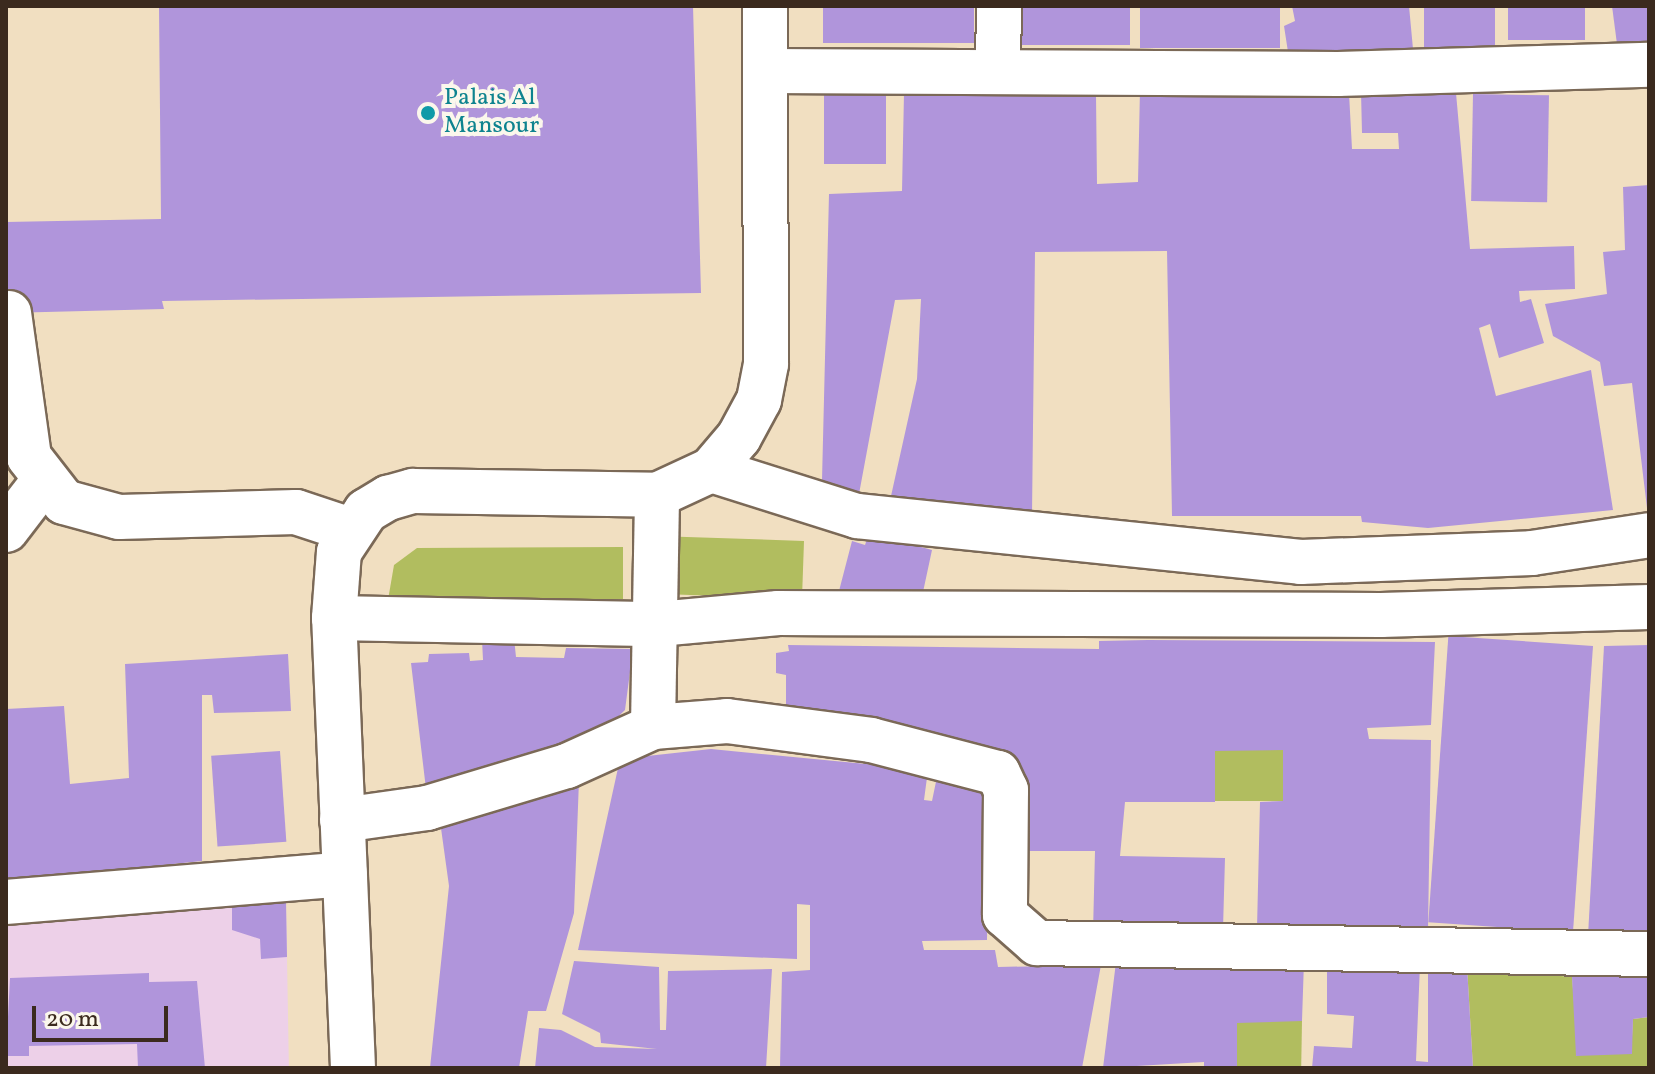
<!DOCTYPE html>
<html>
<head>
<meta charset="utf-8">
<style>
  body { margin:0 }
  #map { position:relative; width:1655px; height:1074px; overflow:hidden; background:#f1dfc1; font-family:Vollkorn,serif }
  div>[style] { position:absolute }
  .built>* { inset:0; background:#edd0e8; transform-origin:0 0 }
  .green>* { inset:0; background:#b1bd5f; transform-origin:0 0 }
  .building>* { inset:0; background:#b095db; transform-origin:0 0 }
  .roads { filter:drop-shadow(2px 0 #7b6957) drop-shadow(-2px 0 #7b6957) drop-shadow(0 2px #7b6957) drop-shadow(0 -2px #7b6957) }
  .minor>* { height:44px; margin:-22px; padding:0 22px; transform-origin:22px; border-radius:22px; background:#fff }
  .dots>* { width:22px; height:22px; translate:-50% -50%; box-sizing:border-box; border:4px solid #fbf7ec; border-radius:50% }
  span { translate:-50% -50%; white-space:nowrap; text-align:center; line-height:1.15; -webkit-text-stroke:8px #fbf7ec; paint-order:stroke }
  .culture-label { font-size:24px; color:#0d838f }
  .left { translate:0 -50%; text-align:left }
  .frame { position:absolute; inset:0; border:8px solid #3b2a1e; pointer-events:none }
  .scale { position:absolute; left:32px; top:1006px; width:136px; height:36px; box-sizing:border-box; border:4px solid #3b2a1e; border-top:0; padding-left:10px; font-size:24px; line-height:28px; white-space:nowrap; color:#3b2a1e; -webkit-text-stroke:6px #fbf7ec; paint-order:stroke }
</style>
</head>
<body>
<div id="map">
  <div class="built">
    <div style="left:286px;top:901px;width:167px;height:281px;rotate:89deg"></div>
  </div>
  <div class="green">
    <div style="left:804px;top:541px;width:58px;height:125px;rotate:92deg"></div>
    <div style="clip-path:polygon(623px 547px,623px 599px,388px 600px,394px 565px,417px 548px)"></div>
    <div style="left:1283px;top:750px;width:51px;height:68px;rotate:90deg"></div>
    <div style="clip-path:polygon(1467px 966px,1559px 967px,1561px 976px,1572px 977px,1576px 1026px,1631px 1054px,1633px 1019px,1649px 1017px,1649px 1068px,1473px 1068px)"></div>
    <div style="left:1302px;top:1021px;width:47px;height:65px;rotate:91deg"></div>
  </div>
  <div class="building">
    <div style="clip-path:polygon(159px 6px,693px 6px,701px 293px,162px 301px,164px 309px,6px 313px,6px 222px,161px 219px)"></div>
    <div style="left:823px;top:6px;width:151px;height:37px"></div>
    <div style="left:1018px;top:6px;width:112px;height:39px"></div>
    <div style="left:1140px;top:6px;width:140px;height:42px"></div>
    <div style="clip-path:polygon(1292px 6px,1409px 6px,1413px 49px,1288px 52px,1284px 26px,1295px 21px)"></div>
    <div style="left:1424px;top:6px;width:71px;height:42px"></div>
    <div style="left:1508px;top:6px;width:77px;height:34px"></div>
    <div style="clip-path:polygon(1612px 6px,1649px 6px,1649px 43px,1617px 44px)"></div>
    <div style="clip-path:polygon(1140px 89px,1349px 93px,1352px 149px,1399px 149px,1398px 133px,1362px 133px,1361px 92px,1456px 93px,1470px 249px,1574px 246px,1575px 289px,1519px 291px,1520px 302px,1531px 299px,1544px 343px,1499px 358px,1490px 324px,1479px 328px,1496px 396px,1591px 370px,1613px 510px,1428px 528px,1362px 522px,1361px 516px,1172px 516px,1167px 251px,1035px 252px,1032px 515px,943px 510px,944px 502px,891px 496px,917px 379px,921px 299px,895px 300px,859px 494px,822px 480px,829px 194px,902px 191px,904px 93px,1096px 95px,1097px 184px,1138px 182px)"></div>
    <div style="left:824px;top:94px;width:62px;height:70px"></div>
    <div style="left:1473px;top:94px;width:76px;height:107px;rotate:1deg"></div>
    <div style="clip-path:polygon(1649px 185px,1649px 508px,1647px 508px,1632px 383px,1604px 386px,1600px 362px,1553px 336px,1545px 304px,1607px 294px,1603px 252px,1625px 250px,1623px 187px)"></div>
    <div style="clip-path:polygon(869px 533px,932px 550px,923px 592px,839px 591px,852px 541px,865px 545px)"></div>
    <div style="clip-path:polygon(514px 638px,516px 657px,564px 658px,566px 648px,633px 649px,625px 710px,602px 732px,426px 789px,411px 663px,428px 662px,429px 654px,469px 653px,470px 661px,483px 660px,482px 640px)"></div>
    <div style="clip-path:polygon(1148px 640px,1435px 642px,1431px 725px,1367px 728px,1369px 739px,1431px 740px,1428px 930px,1257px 928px,1260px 802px,1283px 801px,1283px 750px,1215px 751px,1215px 802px,1125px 802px,1120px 856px,1225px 858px,1223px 929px,1093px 932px,1095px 851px,1022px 851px,1017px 768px,786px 708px,786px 675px,776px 673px,776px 653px,789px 651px,788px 645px,1099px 649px,1099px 641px)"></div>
    <div style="clip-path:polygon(1649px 645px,1649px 935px,1588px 936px,1604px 646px)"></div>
    <div style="left:1593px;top:646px;width:287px;height:145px;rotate:94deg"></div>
    <div style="clip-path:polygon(288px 654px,291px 711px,214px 713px,212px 695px,202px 695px,202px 861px,11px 881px,6px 875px,6px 709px,64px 706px,70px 784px,129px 778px,125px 664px)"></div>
    <div style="clip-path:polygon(711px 749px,928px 770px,924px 800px,932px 801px,938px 772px,989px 782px,987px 940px,922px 941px,924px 950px,995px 950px,998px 967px,1101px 965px,1082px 1068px,780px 1068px,782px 972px,810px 970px,810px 905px,797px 904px,797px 959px,578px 950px,620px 759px)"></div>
    <div style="left:280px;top:751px;width:91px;height:69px;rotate:86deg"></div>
    <div style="clip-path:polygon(579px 780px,574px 913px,546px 1011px,528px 1011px,519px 1068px,430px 1068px,449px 886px,440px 821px)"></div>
    <div style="clip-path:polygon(286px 901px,287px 957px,261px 959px,260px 939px,232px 930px,232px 905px)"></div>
    <div style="clip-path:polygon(574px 961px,659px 967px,660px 1030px,666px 1030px,668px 971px,772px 969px,766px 1068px,535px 1068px,539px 1028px,561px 1030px,595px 1047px,657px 1049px,601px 1043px,600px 1033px,562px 1014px)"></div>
    <div style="clip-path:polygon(1304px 961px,1302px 1021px,1237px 1023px,1237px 1068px,1204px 1068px,1204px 1062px,1103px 1068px,1116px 962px)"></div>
    <div style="clip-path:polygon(1327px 965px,1420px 965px,1416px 1061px,1428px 1062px,1428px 965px,1467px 966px,1473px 1068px,1312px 1068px,1314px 1046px,1352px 1048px,1354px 1016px,1327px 1014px)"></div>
    <div style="clip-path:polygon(1649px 972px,1649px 1017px,1633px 1019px,1632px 1054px,1576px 1056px,1572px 977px)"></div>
    <div style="clip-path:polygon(149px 973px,149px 982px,197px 981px,205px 1068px,138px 1068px,137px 1044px,29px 1046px,29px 1056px,6px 1056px,10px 978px)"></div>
  </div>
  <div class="roads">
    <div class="minor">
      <div style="left:998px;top:67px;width:61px;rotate:-89.1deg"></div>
      <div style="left:767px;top:71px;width:571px;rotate:0.3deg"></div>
      <div style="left:1338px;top:74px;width:311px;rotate:-1.7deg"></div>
      <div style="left:9px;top:313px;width:145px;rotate:82.1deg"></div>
      <div style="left:29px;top:457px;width:57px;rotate:52.1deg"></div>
      <div style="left:64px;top:502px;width:57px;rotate:15.3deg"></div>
      <div style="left:119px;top:517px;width:177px;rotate:-1.6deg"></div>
      <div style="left:296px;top:512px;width:57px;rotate:18.4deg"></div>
      <div style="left:711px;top:470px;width:153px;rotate:17.5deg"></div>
      <div style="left:857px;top:516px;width:446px;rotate:5.9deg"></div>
      <div style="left:1301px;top:562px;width:231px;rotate:-2.2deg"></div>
      <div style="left:1532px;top:553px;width:118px;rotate:-8.7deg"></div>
      <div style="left:6px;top:530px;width:61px;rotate:-52.4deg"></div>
      <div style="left:334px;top:618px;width:324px;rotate:1.1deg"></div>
      <div style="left:658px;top:624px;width:121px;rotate:-5.2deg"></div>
      <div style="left:778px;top:613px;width:603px;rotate:0.19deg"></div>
      <div style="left:1381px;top:615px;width:268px;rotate:-1.7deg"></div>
      <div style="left:653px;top:727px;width:232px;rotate:-89deg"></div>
      <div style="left:342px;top:820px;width:86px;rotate:-8deg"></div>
      <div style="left:427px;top:808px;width:146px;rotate:-16.7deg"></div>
      <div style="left:567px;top:766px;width:94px;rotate:-24.4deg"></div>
      <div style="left:653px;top:727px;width:74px;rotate:-4.6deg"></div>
      <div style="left:727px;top:721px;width:145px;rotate:7.5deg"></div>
      <div style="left:871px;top:740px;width:131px;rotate:14.6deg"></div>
      <div style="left:998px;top:773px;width:19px;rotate:65deg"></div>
      <div style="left:1006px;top:790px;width:125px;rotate:90.5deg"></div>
      <div style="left:1005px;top:915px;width:43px;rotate:41.2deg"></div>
      <div style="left:1037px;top:943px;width:612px;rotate:1.03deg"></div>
      <div style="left:6px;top:902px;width:340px;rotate:-4.7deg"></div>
      <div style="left:353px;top:1068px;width:450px;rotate:-92.4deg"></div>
      <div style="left:334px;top:618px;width:66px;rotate:-85.7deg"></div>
      <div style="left:339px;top:552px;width:49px;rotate:-56.6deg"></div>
      <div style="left:366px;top:511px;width:26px;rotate:-31deg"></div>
      <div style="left:388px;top:498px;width:26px;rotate:-16deg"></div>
      <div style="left:413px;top:491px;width:244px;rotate:0.9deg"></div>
      <div style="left:657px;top:495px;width:60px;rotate:-24.8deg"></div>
      <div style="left:711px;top:470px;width:43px;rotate:-49.7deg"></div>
      <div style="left:739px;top:437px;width:42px;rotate:-61.6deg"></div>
      <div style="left:759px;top:400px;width:37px;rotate:-79deg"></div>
      <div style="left:766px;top:364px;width:358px;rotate:-90.2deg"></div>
    </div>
  </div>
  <div class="dots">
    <div style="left:428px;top:113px;background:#0f9aa8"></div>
  </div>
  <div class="culture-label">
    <span class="left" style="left:444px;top:113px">Palais Al<br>Mansour</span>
  </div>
  <div class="frame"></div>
  <div class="scale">20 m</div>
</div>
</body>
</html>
